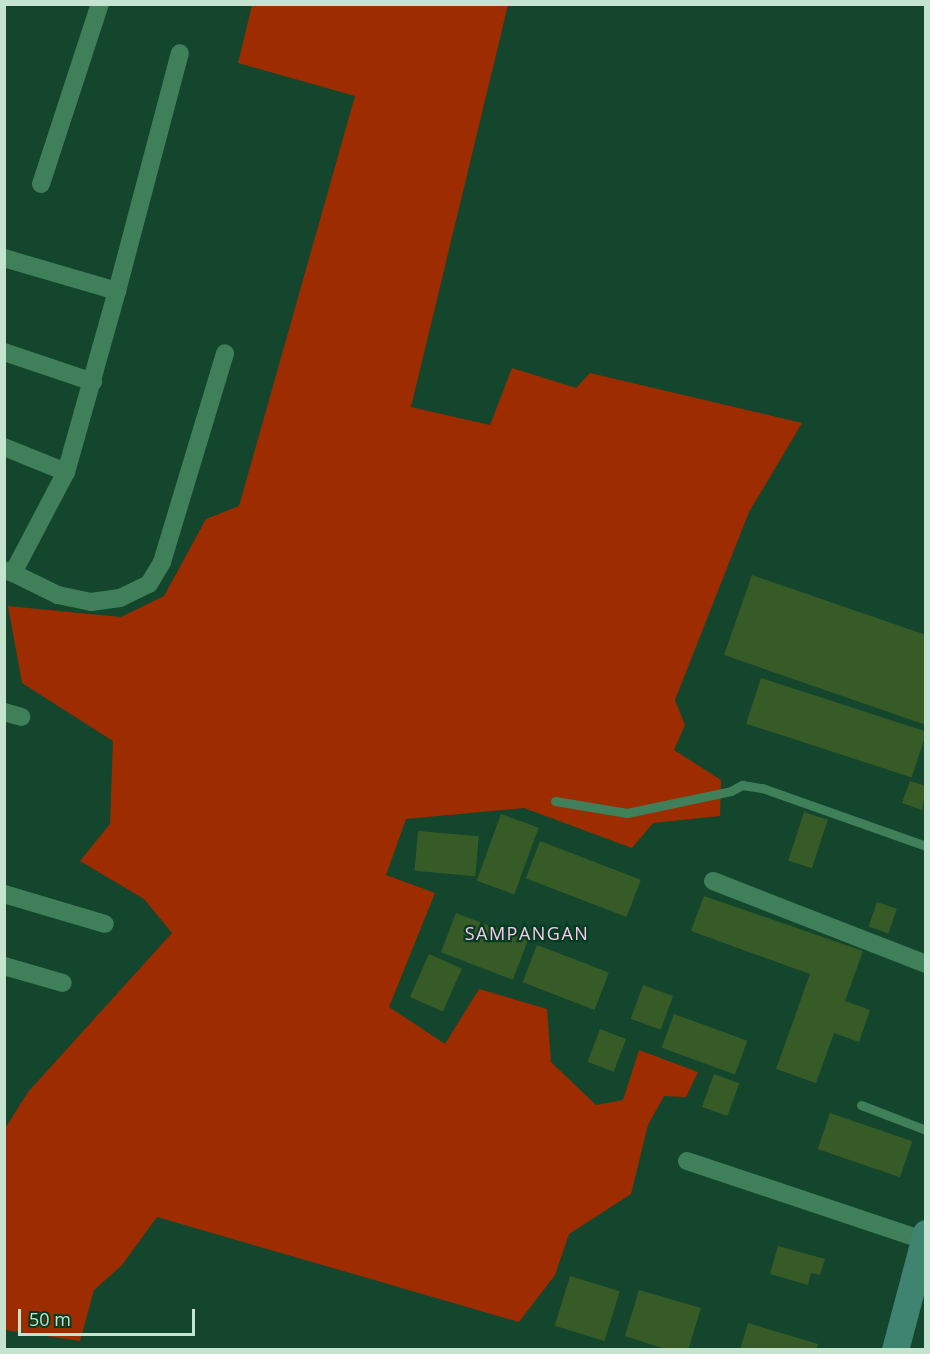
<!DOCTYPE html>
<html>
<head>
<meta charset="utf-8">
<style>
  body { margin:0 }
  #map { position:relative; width:930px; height:1354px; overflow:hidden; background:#13462c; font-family:"Open Sans",sans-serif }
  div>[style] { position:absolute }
  .green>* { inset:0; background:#9d2c01 }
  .building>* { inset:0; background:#375b27; transform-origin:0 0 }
  .lane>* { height:9px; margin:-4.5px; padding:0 4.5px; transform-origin:4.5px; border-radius:4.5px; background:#3f805b }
  .street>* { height:18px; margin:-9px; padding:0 9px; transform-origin:9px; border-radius:9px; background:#3f805b }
  .secondary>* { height:27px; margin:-13.5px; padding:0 13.5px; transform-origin:13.5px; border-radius:13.5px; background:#3e8470 }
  span { translate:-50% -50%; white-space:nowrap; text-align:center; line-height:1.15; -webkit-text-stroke:4.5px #043c22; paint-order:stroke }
  .quarter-label { font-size:18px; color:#fec7ee; letter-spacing:1.5px }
  .frame { position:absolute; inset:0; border:6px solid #c4e4cf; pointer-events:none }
  .scale { position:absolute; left:18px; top:1309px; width:177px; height:27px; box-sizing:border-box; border:3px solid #c4e4cf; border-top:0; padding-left:8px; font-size:18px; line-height:21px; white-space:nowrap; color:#c4e4cf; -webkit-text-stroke:4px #043c22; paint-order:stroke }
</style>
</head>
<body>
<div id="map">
  <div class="green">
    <div style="clip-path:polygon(252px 5px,508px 5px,411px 407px,490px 425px,512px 368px,576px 388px,590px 373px,802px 423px,749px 512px,675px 700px,685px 725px,674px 750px,721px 780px,720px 816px,653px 823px,632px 848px,524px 808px,406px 819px,386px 875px,435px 893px,389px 1007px,445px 1044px,479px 989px,547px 1009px,551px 1062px,596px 1105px,623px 1100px,639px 1050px,698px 1072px,686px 1097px,664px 1096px,648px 1125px,631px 1194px,569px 1234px,555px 1275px,519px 1322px,157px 1217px,122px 1265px,94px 1290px,80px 1341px,5px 1330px,4px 1130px,28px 1092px,172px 933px,144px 899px,80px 861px,110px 824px,113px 741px,22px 683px,8px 606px,121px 617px,164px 596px,206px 519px,239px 506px,355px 96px,238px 63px)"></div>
  </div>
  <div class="building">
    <div style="clip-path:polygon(752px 575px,926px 635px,926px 725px,724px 655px)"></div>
    <div style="left:761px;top:678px;width:174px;height:48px;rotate:18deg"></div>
    <div style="clip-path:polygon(910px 781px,926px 786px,922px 810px,902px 803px)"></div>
    <div style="left:804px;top:812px;width:25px;height:51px;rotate:18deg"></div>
    <div style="left:501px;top:814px;width:40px;height:71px;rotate:20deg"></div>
    <div style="left:418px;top:831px;width:61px;height:40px;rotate:5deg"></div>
    <div style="left:540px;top:841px;width:108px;height:40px;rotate:21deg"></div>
    <div style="clip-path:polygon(704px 896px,863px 951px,845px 1001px,870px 1010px,859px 1042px,834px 1033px,816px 1083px,776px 1069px,810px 974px,691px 931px)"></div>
    <div style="left:877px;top:902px;width:21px;height:26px;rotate:19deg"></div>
    <div style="left:456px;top:913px;width:77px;height:42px;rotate:21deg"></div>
    <div style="left:537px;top:945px;width:77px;height:40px;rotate:21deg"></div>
    <div style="left:429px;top:954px;width:36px;height:47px;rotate:24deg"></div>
    <div style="left:643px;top:985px;width:32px;height:36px;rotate:20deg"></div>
    <div style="left:674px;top:1014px;width:78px;height:36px;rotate:20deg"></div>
    <div style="left:600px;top:1029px;width:28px;height:35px;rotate:21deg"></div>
    <div style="left:714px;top:1074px;width:27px;height:35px;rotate:20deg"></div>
    <div style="left:830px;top:1113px;width:87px;height:38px;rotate:19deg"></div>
    <div style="clip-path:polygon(778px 1246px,825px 1259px,820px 1275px,811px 1273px,808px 1285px,770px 1274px)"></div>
    <div style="left:570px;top:1276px;width:52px;height:52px;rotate:17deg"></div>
    <div style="clip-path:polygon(639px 1290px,701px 1308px,688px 1350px,668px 1350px,625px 1336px)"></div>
    <div style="clip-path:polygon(748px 1323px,818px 1344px,816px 1350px,740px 1350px)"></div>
  </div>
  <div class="lane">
    <div style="left:555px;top:801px;width:73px;rotate:9.5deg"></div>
    <div style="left:627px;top:813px;width:106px;rotate:-11.9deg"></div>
    <div style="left:731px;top:791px;width:13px;rotate:-29deg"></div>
    <div style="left:742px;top:785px;width:20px;rotate:9deg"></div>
    <div style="left:762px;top:788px;width:174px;rotate:19.5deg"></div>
    <div style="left:861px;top:1105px;width:70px;rotate:21deg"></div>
  </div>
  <div class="street">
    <div style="left:41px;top:184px;width:189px;rotate:-71.9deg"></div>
    <div style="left:4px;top:258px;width:118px;rotate:16.3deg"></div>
    <div style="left:117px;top:291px;width:188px;rotate:105.7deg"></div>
    <div style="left:66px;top:472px;width:114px;rotate:117.7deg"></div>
    <div style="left:13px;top:573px;width:9px;rotate:-162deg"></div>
    <div style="left:117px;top:291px;width:246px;rotate:-75.2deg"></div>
    <div style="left:4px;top:352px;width:94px;rotate:18.6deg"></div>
    <div style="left:4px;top:447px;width:67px;rotate:22deg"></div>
    <div style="left:13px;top:573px;width:50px;rotate:26.1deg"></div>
    <div style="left:58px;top:595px;width:34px;rotate:12deg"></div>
    <div style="left:91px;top:602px;width:29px;rotate:-8deg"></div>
    <div style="left:120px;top:598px;width:32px;rotate:-26deg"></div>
    <div style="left:149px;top:584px;width:26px;rotate:-59deg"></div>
    <div style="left:162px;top:562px;width:218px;rotate:-73.2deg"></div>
    <div style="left:4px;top:712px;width:18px;rotate:16deg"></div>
    <div style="left:713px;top:881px;width:229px;rotate:21.3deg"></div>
    <div style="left:4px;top:894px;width:105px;rotate:16.5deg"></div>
    <div style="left:4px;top:966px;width:61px;rotate:16.1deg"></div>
    <div style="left:687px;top:1161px;width:249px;rotate:18.5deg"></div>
  </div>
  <div class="secondary">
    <div style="left:895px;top:1350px;width:121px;rotate:-75.2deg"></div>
  </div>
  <div class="quarter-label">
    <span style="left:527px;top:933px">SAMPANGAN</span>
  </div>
  <div class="frame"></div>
  <div class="scale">50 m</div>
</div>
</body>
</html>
